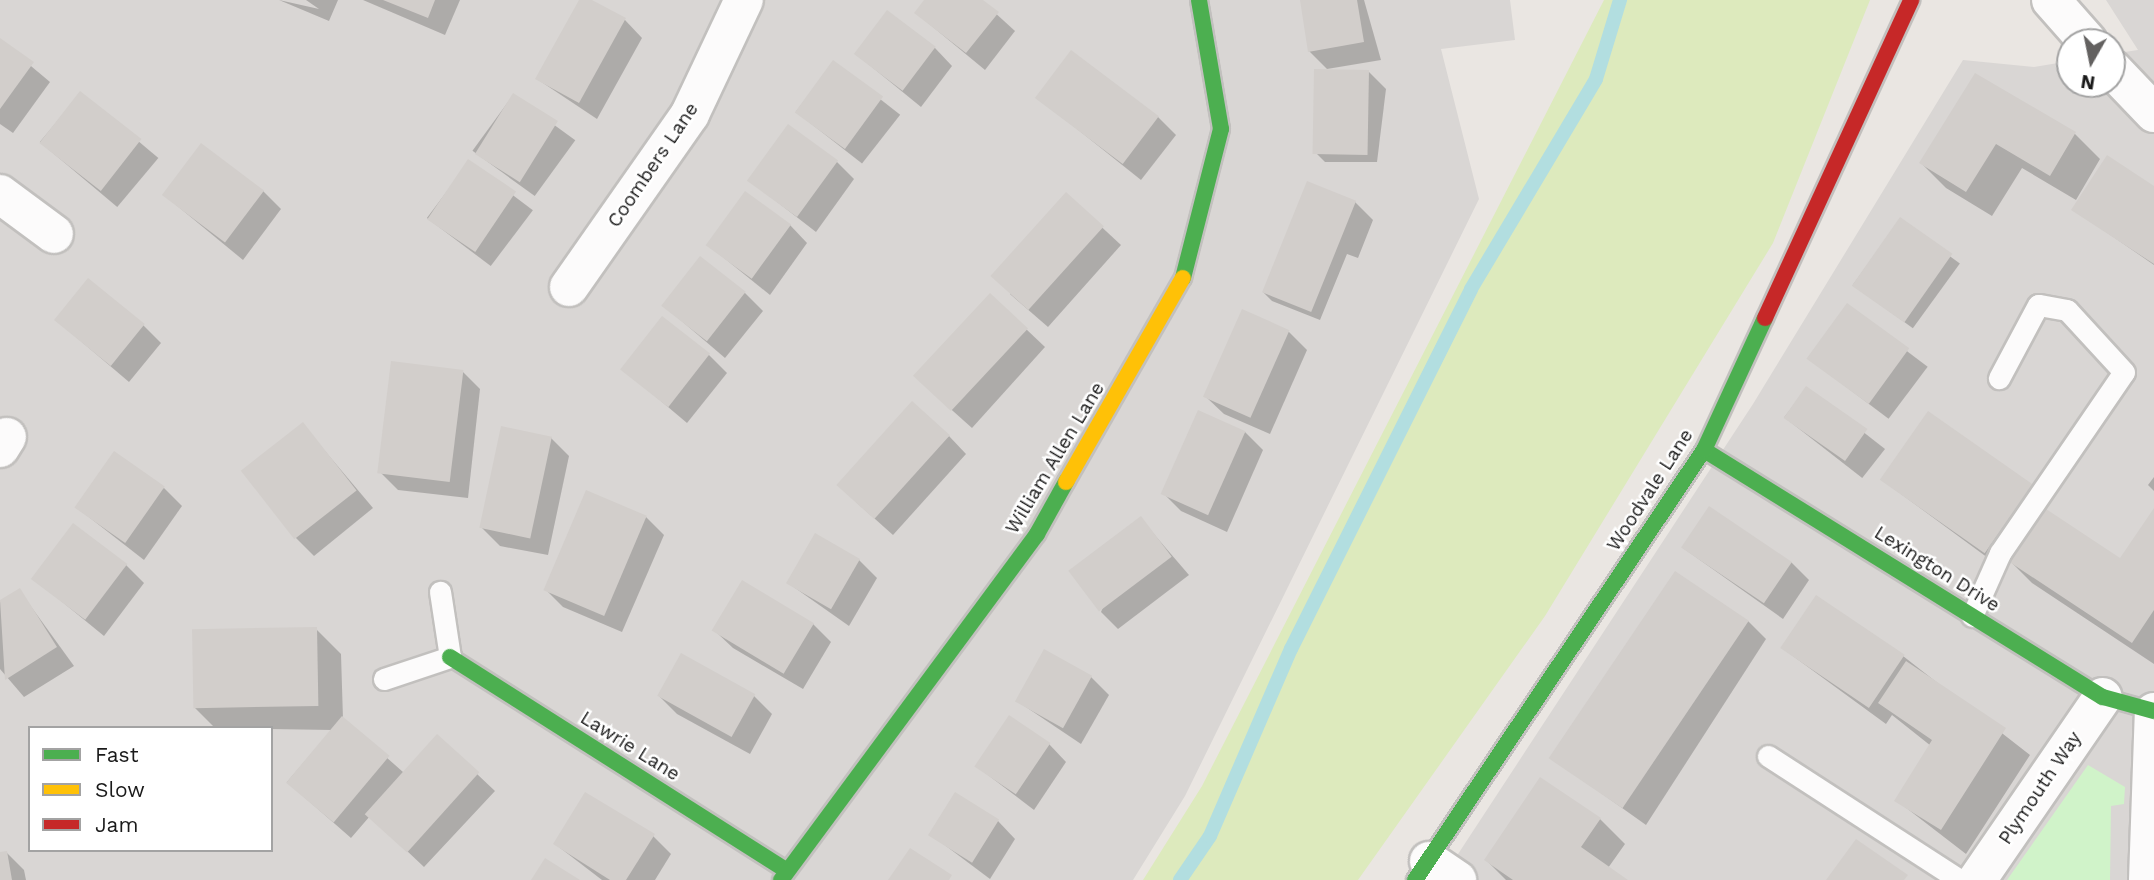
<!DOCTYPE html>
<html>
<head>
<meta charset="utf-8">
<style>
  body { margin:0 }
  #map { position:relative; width:2154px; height:880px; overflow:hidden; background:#eae6e2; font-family:"Work Sans",sans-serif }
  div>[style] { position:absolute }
  .residential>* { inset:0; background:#d9d6d4 }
  .grass>* { inset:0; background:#ddeabd }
  .park>* { inset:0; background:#d0f3c9 }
  .shadow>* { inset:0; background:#0003; transform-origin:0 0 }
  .stream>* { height:14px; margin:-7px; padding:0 7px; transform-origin:7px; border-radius:7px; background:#b2dee0 }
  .building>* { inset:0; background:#d2cecb; transform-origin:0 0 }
  .roads { filter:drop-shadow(2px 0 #c2c0be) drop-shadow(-2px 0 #c2c0be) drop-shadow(0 2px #c2c0be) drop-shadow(0 -2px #c2c0be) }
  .lane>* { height:21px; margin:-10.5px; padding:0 10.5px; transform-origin:10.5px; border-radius:10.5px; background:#fcfbfb }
  .street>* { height:38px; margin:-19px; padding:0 19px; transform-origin:19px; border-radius:19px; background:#fcfbfb }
  .fast>* { height:16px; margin:-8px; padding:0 8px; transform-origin:8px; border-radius:8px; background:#4caf50 }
  .slow>* { height:16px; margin:-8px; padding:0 8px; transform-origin:8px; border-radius:8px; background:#ffc107 }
  .jam>* { height:16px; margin:-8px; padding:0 8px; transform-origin:8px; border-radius:8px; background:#c62828 }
  span { translate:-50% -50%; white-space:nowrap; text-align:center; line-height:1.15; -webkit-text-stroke:5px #fff; paint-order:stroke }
  .street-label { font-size:19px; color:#1a1a1a }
  .legend { position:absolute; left:28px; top:726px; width:245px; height:126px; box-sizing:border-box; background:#fff; border:2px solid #a3a3a3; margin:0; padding:9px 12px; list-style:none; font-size:21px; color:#1a1a1a }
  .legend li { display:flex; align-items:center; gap:14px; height:35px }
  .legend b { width:35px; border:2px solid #a3a3a3 }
  .north { position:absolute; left:2056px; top:28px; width:70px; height:70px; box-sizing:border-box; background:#fff; border:2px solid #a3a3a3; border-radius:50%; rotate:189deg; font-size:19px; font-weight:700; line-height:28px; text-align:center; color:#1a1a1a }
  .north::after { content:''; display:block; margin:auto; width:24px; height:32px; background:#636160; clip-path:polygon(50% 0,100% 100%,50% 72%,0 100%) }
</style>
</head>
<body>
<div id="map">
  <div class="residential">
    <div style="clip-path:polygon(evenodd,0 0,1510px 0,1515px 40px,1441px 49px,1479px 199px,1185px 796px,1133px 880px,0 880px,0 0,30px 728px,271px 728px,271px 850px,30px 850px,30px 728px)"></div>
    <div style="clip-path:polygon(2106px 0,2154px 0,2154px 880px,1441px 880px,1753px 404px,1963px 60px,2034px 67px,2070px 61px,2070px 84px,2112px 84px,2112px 54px,2138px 50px)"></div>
  </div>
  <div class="grass">
    <div style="clip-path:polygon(1604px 0,1870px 0,1773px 243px,1545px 616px,1358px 880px,1143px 880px,1202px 786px)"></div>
  </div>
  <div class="park">
    <div style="clip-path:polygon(2088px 765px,2125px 787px,2124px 804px,2111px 806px,2110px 880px,2007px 880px)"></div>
  </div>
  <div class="shadow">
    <div style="clip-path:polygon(279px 0,319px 9px,306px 0,338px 0,329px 21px)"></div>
    <div style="clip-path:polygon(363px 0,460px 0,445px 35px)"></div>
    <div style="clip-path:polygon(581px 0,625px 20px,642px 38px,597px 119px,537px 79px)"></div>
    <div style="clip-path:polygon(927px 0,981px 0,1015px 31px,985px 70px,916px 13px)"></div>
    <div style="clip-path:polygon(1302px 0,1364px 0,1381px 60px,1327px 69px,1309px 51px)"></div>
    <div style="clip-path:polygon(0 40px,50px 82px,13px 133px,0 124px)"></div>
    <div style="clip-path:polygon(935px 48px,952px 66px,921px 107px,856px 54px)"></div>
    <div style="left:834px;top:63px;width:84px;height:62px;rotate:38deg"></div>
    <div style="clip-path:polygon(1368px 71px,1386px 89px,1377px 162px,1325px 162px,1316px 153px)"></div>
    <div style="clip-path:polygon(1976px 75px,2075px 134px,2100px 159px,2076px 200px,2022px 168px,1992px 216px,1946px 188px,1921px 163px)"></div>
    <div style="left:81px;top:93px;width:101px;height:64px;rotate:40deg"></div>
    <div style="left:513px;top:95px;width:77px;height:69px;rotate:36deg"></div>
    <div style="clip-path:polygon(1037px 97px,1158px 117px,1176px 135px,1141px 180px)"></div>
    <div style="left:469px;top:162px;width:80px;height:70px;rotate:37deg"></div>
    <div style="clip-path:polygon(837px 162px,854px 179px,816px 232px,750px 181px)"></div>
    <div style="clip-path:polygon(2154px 189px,2154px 265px,2073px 209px)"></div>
    <div style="clip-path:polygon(263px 191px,281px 209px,243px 260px,164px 195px)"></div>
    <div style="clip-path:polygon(1066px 194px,1121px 245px,1048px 327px,1010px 294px)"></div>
    <div style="clip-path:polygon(1355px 202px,1373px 220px,1358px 258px,1347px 254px,1320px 320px,1272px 301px,1263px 292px)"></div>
    <div style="left:1900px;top:220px;width:74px;height:80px;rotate:36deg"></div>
    <div style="clip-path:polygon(790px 225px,807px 243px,770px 295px,708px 245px)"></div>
    <div style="clip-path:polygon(745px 293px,763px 311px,725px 358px,663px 305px)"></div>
    <div style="clip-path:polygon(991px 296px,1045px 347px,972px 428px,935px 395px)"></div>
    <div style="left:1847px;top:306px;width:101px;height:65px;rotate:37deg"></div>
    <div style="clip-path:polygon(1243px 311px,1289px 332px,1307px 350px,1270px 434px,1224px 414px,1206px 397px)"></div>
    <div style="clip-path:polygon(56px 320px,143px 325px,161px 343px,129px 382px)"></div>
    <div style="clip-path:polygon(709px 355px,727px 373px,687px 423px,623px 369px)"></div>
    <div style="clip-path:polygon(462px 371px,480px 389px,468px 498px,398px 490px,380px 472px)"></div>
    <div style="left:1807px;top:388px;width:99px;height:37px;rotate:38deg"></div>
    <div style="clip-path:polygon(303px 425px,373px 508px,314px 556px,296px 538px)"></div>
    <div style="clip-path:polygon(1245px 432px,1263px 450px,1227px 532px,1181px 511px,1163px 493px)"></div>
    <div style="clip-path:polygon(949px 436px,966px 454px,893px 535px,856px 502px)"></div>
    <div style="clip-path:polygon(551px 438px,569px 456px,548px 555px,500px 546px,482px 528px)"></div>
    <div style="clip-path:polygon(2154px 477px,2154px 491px,2148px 485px)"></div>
    <div style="clip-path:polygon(1882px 480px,2032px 486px,2049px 503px,2045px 510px,2121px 560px,2154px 511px,2154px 664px,2032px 583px,2009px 560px,2003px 569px)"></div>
    <div style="clip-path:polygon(164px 488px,182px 506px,144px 560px,76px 507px)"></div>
    <div style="clip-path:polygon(646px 517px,664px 535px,622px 632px,563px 607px,545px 589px)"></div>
    <div style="clip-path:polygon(1140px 518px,1189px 575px,1118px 629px,1101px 612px)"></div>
    <div style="clip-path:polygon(1683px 548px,1791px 562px,1809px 580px,1783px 619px)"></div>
    <div style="clip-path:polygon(859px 560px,877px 578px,849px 626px,788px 583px)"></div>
    <div style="clip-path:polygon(126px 565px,144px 583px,104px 636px,33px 578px)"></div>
    <div style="clip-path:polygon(19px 590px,74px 666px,24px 697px,0 669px,0 602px)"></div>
    <div style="clip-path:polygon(1748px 621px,1766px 639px,1646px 825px,1556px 761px)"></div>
    <div style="clip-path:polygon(813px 624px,831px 642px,803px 689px,733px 648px,715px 631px)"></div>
    <div style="clip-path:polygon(316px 629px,341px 654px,343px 719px,403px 772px,477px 774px,495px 791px,424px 867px,370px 816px,351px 838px,287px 782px,332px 730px,215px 728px,195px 708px)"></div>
    <div style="clip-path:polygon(1782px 648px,1903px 656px,2030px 755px,1966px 854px,1896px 800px,1931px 746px,1892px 715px,1886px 724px)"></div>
    <div style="clip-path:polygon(682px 656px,754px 696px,772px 714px,750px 754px,677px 714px,659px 696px)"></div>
    <div style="clip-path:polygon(1091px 677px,1109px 695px,1081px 744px,1017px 701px)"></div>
    <div style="clip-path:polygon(1049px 744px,1066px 762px,1034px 810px,976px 766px)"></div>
    <div style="clip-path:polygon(1600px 819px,1625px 844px,1608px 868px,1625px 880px,1506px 880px,1486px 860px)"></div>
    <div style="clip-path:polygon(998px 821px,1015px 839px,990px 879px,930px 834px)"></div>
    <div style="clip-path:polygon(653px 836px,671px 854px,655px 880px,602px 880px,555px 844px)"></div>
    <div style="clip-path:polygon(7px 853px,24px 870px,26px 880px,0 880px,0 854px)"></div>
  </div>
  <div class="stream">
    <div style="left:1180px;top:880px;width:53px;rotate:-55.7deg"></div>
    <div style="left:1210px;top:836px;width:204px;rotate:-66.6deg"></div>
    <div style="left:1291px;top:649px;width:402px;rotate:-63.4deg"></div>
    <div style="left:1471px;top:289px;width:244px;rotate:-59.2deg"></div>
    <div style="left:1596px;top:79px;width:83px;rotate:-73.1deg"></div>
  </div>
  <div class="building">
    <div style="clip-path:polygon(383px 0,435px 0,428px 18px)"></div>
    <div style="clip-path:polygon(579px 0,592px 0,626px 18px,579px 103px,535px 79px)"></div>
    <div style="clip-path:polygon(924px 0,983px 0,999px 12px,966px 53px,914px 13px)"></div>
    <div style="clip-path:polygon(1300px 0,1357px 0,1364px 42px,1308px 52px)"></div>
    <div style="left:887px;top:10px;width:61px;height:55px;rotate:37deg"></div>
    <div style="clip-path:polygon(0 38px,34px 62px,0 109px)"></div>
    <div style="left:1071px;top:50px;width:110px;height:60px;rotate:37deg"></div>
    <div style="left:833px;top:60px;width:62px;height:65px;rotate:36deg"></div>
    <div style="left:1314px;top:69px;width:55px;height:85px;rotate:1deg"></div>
    <div style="clip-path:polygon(1975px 73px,2076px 132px,2050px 176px,1996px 144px,1966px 192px,1919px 163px)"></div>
    <div style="left:80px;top:91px;width:78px;height:66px;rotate:38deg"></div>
    <div style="left:513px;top:93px;width:53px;height:72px;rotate:32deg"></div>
    <div style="left:788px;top:124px;width:62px;height:70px;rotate:36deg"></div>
    <div style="left:201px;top:143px;width:79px;height:65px;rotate:37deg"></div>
    <div style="clip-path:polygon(2107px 155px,2154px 186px,2154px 264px,2071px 210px)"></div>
    <div style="left:468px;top:159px;width:58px;height:73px;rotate:34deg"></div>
    <div style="left:1307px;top:181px;width:53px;height:120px;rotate:22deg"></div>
    <div style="left:745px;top:191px;width:57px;height:67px;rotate:36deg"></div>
    <div style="left:1066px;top:192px;width:51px;height:113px;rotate:42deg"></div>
    <div style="left:1900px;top:217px;width:64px;height:84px;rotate:35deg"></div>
    <div style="left:700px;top:256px;width:58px;height:63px;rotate:38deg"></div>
    <div style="left:88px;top:278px;width:73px;height:54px;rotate:39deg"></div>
    <div style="left:990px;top:293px;width:52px;height:113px;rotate:43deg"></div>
    <div style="left:1847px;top:303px;width:77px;height:69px;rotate:36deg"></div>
    <div style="left:1242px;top:309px;width:52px;height:96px;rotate:24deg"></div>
    <div style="left:662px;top:316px;width:61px;height:68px;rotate:38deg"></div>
    <div style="left:391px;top:361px;width:73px;height:113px;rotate:7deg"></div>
    <div style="left:1806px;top:386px;width:75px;height:39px;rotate:35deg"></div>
    <div style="left:912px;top:401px;width:51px;height:113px;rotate:42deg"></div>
    <div style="left:1198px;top:410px;width:52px;height:92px;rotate:24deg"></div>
    <div style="left:1928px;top:411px;width:128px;height:84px;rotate:35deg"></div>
    <div style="left:303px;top:422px;width:87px;height:79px;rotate:52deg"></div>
    <div style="left:501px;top:426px;width:52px;height:104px;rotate:12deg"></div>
    <div style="left:114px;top:451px;width:62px;height:69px;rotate:35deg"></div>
    <div style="left:586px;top:490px;width:66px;height:109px;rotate:23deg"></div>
    <div style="clip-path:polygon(2040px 505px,2120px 558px,2154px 508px,2154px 610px,2132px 643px,2005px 559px)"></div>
    <div style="left:1709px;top:506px;width:100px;height:50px;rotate:34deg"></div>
    <div style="left:1141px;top:516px;width:51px;height:91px;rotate:53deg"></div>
    <div style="left:73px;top:523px;width:68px;height:70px;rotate:37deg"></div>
    <div style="left:815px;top:533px;width:52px;height:58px;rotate:30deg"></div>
    <div style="left:1675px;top:571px;width:89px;height:226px;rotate:34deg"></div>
    <div style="left:742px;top:580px;width:84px;height:59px;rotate:31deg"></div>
    <div style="clip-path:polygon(20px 588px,57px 647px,5px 680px,0 600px)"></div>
    <div style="left:1816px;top:595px;width:107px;height:64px;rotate:34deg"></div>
    <div style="left:317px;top:627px;width:79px;height:125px;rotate:89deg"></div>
    <div style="left:1044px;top:649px;width:55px;height:60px;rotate:29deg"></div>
    <div style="left:681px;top:653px;width:85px;height:49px;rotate:29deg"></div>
    <div style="clip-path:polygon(1906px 661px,2006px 728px,1941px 830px,1894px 801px,1932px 740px,1878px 703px)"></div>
    <div style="left:1009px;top:715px;width:50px;height:62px;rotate:34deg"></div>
    <div style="left:342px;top:716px;width:62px;height:87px;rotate:40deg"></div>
    <div style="left:437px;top:734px;width:57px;height:108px;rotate:42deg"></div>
    <div style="clip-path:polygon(1540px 777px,1601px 818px,1581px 847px,1628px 880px,1513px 880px,1484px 860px)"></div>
    <div style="clip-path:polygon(585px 792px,655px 834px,626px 880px,610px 880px,553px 844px)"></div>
    <div style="left:955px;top:792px;width:52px;height:51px;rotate:32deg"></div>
    <div style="clip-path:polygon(1856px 839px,1908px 875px,1904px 880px,1826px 880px)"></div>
    <div style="clip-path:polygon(910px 848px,952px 875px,949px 880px,888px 880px)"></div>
    <div style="clip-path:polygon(7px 851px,12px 880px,0 880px,0 852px)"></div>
    <div style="clip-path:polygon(545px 858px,580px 880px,531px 880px)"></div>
  </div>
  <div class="roads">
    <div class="lane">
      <div style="left:1972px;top:616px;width:69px;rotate:-66deg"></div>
      <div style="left:2000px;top:553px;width:219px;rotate:-55.6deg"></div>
      <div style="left:2124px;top:372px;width:84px;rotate:-132.6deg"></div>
      <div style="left:2067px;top:310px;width:29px;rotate:-170deg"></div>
      <div style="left:2038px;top:305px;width:83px;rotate:118.1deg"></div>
      <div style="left:384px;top:679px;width:70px;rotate:-18.4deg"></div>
      <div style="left:450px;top:657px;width:66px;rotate:-98.7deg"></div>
      <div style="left:1768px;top:756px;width:229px;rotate:32.9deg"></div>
    </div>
    <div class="street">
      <div style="left:2051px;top:0;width:56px;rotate:48.6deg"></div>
      <div style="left:2112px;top:69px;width:61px;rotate:46.3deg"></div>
      <div style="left:0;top:194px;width:67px;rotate:36.5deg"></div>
      <div style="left:569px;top:287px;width:211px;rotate:-55deg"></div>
      <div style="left:690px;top:114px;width:126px;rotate:-64.7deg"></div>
      <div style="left:0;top:448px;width:13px;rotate:-58deg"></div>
      <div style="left:1429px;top:861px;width:34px;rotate:34deg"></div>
      <div style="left:1977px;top:880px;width:222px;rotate:-55.5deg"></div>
      <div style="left:2148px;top:880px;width:168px;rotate:-88deg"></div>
    </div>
    <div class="fast">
      <div style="left:1183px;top:278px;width:154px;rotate:-75.7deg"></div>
      <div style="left:1221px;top:129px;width:131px;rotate:-99.7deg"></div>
      <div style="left:1704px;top:450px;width:469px;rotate:31.8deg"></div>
      <div style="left:2103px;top:697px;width:53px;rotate:15.4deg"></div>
      <div style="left:450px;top:657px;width:399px;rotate:32.4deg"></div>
      <div style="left:781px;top:880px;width:430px;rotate:-53.5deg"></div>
      <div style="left:1037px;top:534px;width:60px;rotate:-60.9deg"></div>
      <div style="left:1415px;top:880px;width:518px;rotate:-56.1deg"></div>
      <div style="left:1704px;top:450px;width:145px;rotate:-65.2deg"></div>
    </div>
    <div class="slow">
      <div style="left:1066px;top:482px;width:235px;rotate:-60.2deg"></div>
    </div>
    <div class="jam">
      <div style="left:1765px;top:318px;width:350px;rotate:-65.3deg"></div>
    </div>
  </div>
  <div class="street-label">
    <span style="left:653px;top:165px;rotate:-56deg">Coombers Lane</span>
    <span style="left:1055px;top:458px;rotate:-59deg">William Allen Lane</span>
    <span style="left:1650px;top:490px;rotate:-57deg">Woodvale Lane</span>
    <span style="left:1937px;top:569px;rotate:32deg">Lexington Drive</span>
    <span style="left:630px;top:746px;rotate:32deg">Lawrie Lane</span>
    <span style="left:2040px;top:788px;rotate:-56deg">Plymouth Way</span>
  </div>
  <ul class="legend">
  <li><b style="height:9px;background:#4caf50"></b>Fast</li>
  <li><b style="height:9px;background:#ffc107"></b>Slow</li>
  <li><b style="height:9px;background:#c62828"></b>Jam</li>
  </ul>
  <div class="north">N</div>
</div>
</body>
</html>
